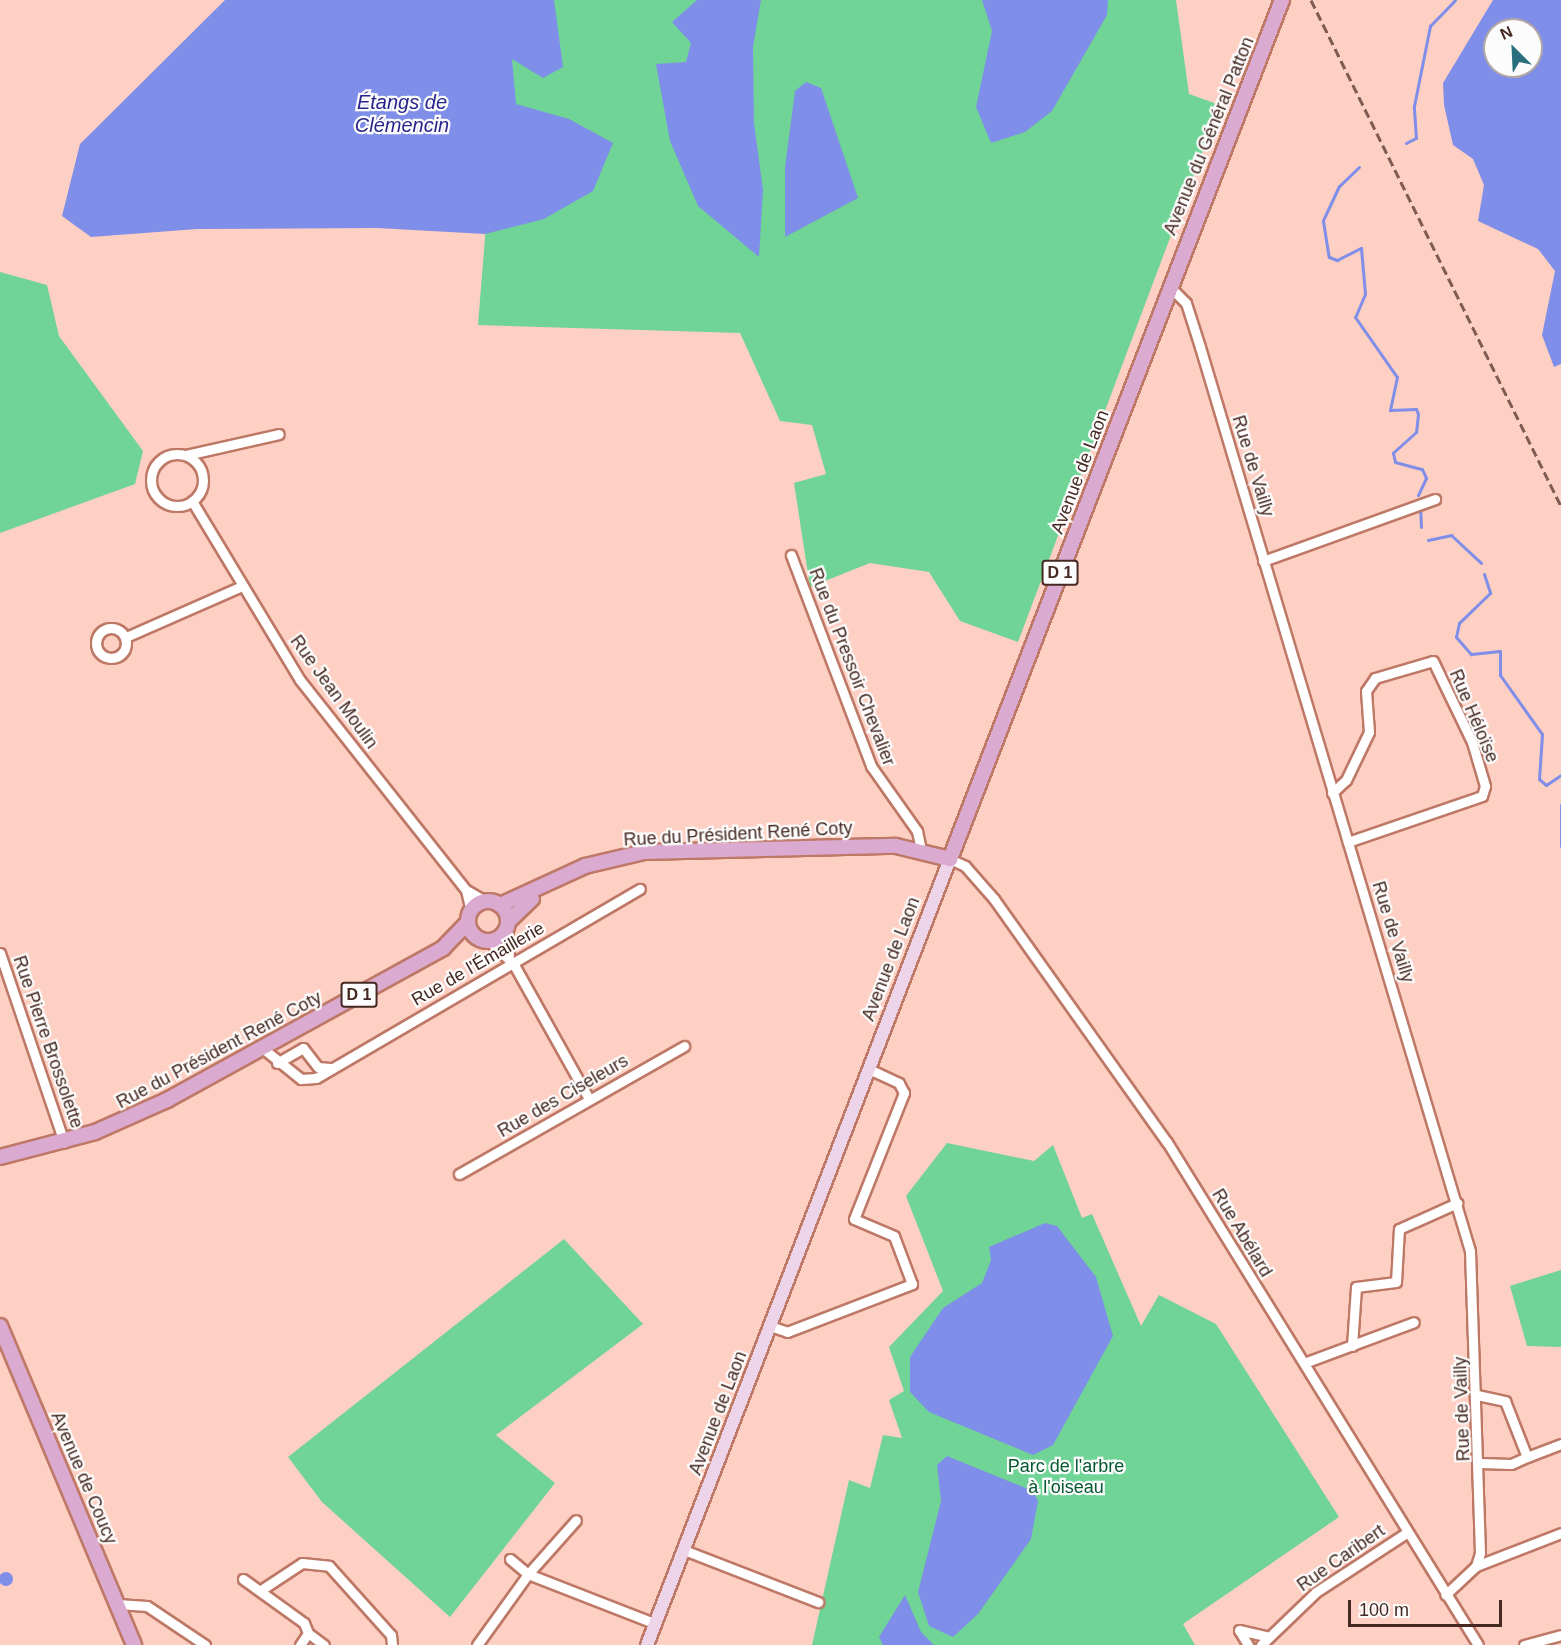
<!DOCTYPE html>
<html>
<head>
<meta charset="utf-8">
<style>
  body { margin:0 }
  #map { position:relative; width:1561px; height:1645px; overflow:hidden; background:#fecfc3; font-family:Helvetica,sans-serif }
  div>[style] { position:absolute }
  .green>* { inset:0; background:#6fd496 }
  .water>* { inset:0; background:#7f8ee8 }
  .round { border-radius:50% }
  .stream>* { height:3px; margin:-1.5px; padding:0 1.5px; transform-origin:1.5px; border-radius:1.5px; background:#7f8ee8 }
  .roads { filter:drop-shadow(2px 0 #be7866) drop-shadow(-2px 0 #be7866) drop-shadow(0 2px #be7866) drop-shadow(0 -2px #be7866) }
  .minor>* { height:9px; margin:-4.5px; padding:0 4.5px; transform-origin:4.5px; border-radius:4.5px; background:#fff }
  .minor>.ring { margin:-4.5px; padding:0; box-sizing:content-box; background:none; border:9px solid #fff; border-radius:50% }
  .secondary>* { height:12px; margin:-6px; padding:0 6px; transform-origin:6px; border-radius:6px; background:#edd4e8 }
  .primary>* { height:14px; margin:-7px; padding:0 7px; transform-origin:7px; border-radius:7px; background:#dbaad1 }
  .primary>.ring { margin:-7px; padding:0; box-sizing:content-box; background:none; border:14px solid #dbaad1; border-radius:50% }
  .rail>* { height:3px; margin-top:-1.5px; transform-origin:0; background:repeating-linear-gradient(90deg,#7e5b53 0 9px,transparent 0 13.5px) }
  span { translate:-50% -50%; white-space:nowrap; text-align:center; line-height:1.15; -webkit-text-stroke:4.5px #fcfcfc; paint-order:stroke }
  .shield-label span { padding:2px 4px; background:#fcfcfc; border:2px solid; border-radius:4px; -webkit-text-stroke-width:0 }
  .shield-label { font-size:16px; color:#452821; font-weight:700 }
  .street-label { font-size:18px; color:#452821 }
  .park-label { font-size:18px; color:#055830 }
  .water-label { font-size:20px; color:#28258b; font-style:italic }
  .north { position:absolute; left:1483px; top:18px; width:60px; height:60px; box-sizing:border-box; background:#fcfcfc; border:2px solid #b3a7a4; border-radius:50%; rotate:336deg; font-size:16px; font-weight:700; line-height:24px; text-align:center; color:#452821 }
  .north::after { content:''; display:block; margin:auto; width:21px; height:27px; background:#296e7d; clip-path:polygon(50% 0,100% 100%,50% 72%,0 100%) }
  .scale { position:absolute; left:1348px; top:1600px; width:154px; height:27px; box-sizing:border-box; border:3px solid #452821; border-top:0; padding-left:8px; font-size:18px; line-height:21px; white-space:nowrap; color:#452821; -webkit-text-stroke:4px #fcfcfc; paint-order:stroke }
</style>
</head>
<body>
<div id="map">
  <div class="green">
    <div style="clip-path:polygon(504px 0,1176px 0,1189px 94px,1220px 105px,1018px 642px,960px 621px,929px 572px,870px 563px,810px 587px,794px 483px,826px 474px,812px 425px,780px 421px,740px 333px,478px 325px)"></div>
    <div style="clip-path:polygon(0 272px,47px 285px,59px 336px,143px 451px,135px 484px,0 533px)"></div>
    <div style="clip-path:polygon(947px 1143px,1034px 1161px,1053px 1145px,1082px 1218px,1092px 1214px,1141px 1326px,1159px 1295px,1216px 1324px,1339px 1517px,1183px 1624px,1195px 1645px,812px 1645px,849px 1480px,870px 1488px,883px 1435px,902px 1438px,889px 1400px,904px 1391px,889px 1347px,943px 1291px,906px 1196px)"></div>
    <div style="clip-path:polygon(564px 1239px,643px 1324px,496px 1435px,555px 1483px,450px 1617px,322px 1502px,288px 1457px)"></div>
    <div style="clip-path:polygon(1561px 1270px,1561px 1347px,1527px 1346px,1510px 1286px)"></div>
  </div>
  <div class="water">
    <div style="clip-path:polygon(225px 0,554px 0,563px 67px,543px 78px,512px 59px,516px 104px,569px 119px,613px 143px,593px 191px,544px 219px,485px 234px,377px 228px,197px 229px,91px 237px,62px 216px,80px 144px)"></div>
    <div style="clip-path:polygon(697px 0,761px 0,753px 47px,754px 123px,763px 190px,759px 257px,698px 206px,670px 141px,656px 64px,686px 62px,691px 43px,672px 22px)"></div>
    <div style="clip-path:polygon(982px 0,1108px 0,1107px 15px,1052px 111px,1025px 132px,991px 143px,976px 107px,992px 31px)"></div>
    <div style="clip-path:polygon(evenodd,1493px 0,1561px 0,1561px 364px,1554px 367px,1542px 335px,1555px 271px,1538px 249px,1478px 221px,1484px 185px,1473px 159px,1453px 145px,1444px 105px,1443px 83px,1493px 0,1495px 30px,1531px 30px,1531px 66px,1495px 66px,1495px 30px)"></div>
    <div style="clip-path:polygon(806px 82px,821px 88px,858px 198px,785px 237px,785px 167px,795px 91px)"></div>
    <div style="clip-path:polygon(1045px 1223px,1057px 1226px,1096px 1277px,1113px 1336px,1053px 1445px,1033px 1455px,929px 1412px,910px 1392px,910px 1357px,943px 1308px,982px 1283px,991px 1260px,989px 1247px)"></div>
    <div style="clip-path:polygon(947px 1456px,1033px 1491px,1038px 1501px,1031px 1539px,978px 1614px,953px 1637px,929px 1626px,918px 1592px,941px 1501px,937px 1465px)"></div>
    <div class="round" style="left:-1px;top:1572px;width:14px;height:14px"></div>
    <div style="clip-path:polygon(905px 1595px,921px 1632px,934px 1645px,883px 1645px,879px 1637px)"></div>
  </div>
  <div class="stream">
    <div style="left:1406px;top:143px;width:11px;rotate:-27deg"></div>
    <div style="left:1416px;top:138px;width:32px;rotate:-94deg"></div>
    <div style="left:1414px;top:106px;width:82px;rotate:-78.7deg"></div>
    <div style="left:1430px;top:26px;width:36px;rotate:-46deg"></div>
    <div style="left:1359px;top:167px;width:28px;rotate:136deg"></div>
    <div style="left:1339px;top:186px;width:38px;rotate:115deg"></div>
    <div style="left:1323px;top:221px;width:36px;rotate:81deg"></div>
    <div style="left:1329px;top:257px;width:9px;rotate:21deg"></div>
    <div style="left:1337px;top:260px;width:27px;rotate:-27deg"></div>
    <div style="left:1361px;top:248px;width:46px;rotate:85deg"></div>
    <div style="left:1365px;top:294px;width:25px;rotate:113deg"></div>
    <div style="left:1355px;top:317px;width:73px;rotate:55deg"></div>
    <div style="left:1397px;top:377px;width:34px;rotate:102deg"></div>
    <div style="left:1390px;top:410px;width:26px;rotate:-2deg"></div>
    <div style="left:1416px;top:409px;width:5px;rotate:68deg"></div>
    <div style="left:1418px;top:414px;width:18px;rotate:96deg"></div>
    <div style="left:1416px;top:432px;width:31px;rotate:138deg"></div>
    <div style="left:1393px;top:453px;width:9px;rotate:77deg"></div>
    <div style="left:1395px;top:462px;width:28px;rotate:15deg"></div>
    <div style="left:1422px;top:469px;width:10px;rotate:66deg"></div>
    <div style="left:1426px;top:478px;width:19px;rotate:115deg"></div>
    <div style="left:1420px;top:507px;width:20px;rotate:87deg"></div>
    <div style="left:1428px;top:540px;width:24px;rotate:-12deg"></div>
    <div style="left:1451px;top:535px;width:41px;rotate:43deg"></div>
    <div style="left:1484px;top:574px;width:20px;rotate:72deg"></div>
    <div style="left:1490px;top:593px;width:43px;rotate:135.9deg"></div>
    <div style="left:1459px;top:623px;width:14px;rotate:102deg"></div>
    <div style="left:1456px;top:637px;width:23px;rotate:49deg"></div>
    <div style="left:1471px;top:654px;width:29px;rotate:-6deg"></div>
    <div style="left:1500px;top:651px;width:24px;rotate:90deg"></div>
    <div style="left:1500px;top:675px;width:72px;rotate:54.6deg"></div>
    <div style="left:1542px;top:734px;width:45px;rotate:93.8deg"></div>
    <div style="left:1539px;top:779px;width:9px;rotate:41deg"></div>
    <div style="left:1546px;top:785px;width:18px;rotate:-34deg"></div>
    <div style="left:1561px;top:805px;width:41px;rotate:90deg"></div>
  </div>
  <div class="roads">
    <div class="minor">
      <div style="left:1169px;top:286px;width:24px;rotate:45deg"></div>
      <div style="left:1186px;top:303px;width:46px;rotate:72.3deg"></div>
      <div style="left:1200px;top:347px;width:943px;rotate:73.37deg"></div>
      <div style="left:1470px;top:1251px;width:302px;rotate:88.1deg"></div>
      <div style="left:1480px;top:1553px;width:14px;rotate:107deg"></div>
      <div style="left:1476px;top:1566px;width:42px;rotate:136.9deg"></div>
      <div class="ring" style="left:151px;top:454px;width:43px;height:43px"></div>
      <div style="left:186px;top:455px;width:95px;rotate:-12.7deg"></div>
      <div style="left:192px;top:501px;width:209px;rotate:58.9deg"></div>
      <div style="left:300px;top:680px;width:268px;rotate:51.7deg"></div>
      <div style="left:466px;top:890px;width:22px;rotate:30deg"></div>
      <div style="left:791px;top:555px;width:226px;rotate:69.2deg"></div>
      <div style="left:871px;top:766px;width:80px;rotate:54.7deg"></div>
      <div style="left:917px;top:831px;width:19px;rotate:78deg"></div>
      <div style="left:1263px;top:561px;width:183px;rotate:-19.8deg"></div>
      <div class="ring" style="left:96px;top:628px;width:21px;height:21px"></div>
      <div style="left:126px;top:637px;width:127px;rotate:-23.7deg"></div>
      <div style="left:1332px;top:793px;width:19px;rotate:-43deg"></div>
      <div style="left:1346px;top:780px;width:53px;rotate:-64.4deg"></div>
      <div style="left:1369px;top:732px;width:41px;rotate:-94.2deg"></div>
      <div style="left:1366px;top:691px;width:16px;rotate:-55deg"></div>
      <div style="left:1375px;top:678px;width:60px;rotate:-16.3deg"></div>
      <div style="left:1433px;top:661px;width:90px;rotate:64.3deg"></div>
      <div style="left:1472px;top:742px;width:46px;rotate:73.5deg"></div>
      <div style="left:1485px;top:786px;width:10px;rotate:107deg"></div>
      <div style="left:1482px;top:796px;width:142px;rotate:161.1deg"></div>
      <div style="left:950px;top:859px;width:17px;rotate:25deg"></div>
      <div style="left:965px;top:866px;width:44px;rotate:48.7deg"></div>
      <div style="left:994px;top:899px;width:298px;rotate:54.6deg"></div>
      <div style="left:1167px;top:1142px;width:591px;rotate:58.27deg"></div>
      <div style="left:466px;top:890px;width:22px;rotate:77deg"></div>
      <div style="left:507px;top:930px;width:26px;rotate:86deg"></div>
      <div style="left:489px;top:941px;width:33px;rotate:43deg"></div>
      <div style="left:513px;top:963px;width:156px;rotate:60.8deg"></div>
      <div style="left:0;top:953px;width:200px;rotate:71.3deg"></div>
      <div style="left:266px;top:1051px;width:45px;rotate:38.7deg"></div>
      <div style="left:301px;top:1079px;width:15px;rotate:-4deg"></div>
      <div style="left:316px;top:1078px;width:375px;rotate:-30.3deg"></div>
      <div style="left:277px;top:1063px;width:30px;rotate:-30deg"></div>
      <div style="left:303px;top:1048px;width:24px;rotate:52deg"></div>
      <div style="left:318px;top:1067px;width:12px;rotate:5deg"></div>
      <div style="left:459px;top:1174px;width:259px;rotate:-29.6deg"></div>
      <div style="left:770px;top:1326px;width:18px;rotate:19deg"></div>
      <div style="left:787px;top:1332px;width:134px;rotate:-21deg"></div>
      <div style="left:912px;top:1284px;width:51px;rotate:-110.6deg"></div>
      <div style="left:894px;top:1236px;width:43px;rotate:-157deg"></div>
      <div style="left:854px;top:1219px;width:136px;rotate:-68.4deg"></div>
      <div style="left:904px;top:1093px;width:11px;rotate:-117deg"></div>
      <div style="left:899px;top:1083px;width:33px;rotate:-155deg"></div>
      <div style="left:1352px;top:1346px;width:59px;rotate:-86.1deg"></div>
      <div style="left:1356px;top:1287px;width:40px;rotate:-7.1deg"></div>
      <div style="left:1396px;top:1282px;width:53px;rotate:-86.8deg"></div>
      <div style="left:1399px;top:1229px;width:64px;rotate:-24.1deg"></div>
      <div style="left:1304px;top:1363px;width:117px;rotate:-20.4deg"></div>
      <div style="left:1477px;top:1395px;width:29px;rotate:12deg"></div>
      <div style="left:1505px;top:1401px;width:60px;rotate:68.6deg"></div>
      <div style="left:1527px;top:1457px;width:17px;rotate:156deg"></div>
      <div style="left:1511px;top:1464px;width:31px;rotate:-178deg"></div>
      <div style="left:1527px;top:1457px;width:36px;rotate:-21deg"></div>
      <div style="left:684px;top:1550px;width:144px;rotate:21.2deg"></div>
      <div style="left:510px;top:1559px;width:23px;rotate:40deg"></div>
      <div style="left:528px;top:1574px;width:72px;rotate:-48.4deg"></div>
      <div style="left:1476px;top:1566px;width:91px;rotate:-21.2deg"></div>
      <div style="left:243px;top:1579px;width:75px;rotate:35.8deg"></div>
      <div style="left:304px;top:1623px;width:11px;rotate:68deg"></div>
      <div style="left:308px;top:1633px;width:20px;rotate:37deg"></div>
      <div style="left:261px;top:1590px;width:49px;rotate:-33.4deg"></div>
      <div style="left:302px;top:1563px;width:27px;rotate:6deg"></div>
      <div style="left:329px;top:1566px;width:93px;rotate:48.1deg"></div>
      <div style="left:391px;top:1635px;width:10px;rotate:84deg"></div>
      <div style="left:117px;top:1604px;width:30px;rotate:4deg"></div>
      <div style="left:147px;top:1606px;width:70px;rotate:33.9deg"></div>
      <div style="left:300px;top:1645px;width:14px;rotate:-56deg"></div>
      <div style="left:477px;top:1645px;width:87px;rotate:-54.3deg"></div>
      <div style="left:528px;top:1574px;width:137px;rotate:21.3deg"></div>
      <div style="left:1248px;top:1645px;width:17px;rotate:-121deg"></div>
      <div style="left:1239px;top:1630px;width:31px;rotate:13deg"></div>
      <div style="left:1261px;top:1645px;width:76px;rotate:-43.9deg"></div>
      <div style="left:1316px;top:1592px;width:108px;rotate:-33.2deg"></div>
      <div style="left:1524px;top:1645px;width:38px;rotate:-15deg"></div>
    </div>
    <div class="secondary">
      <div style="left:647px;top:1645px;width:842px;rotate:-68.92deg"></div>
    </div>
    <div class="primary">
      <div class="ring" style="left:468px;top:901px;width:26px;height:26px"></div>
      <div style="left:500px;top:905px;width:94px;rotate:-24.6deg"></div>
      <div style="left:585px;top:866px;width:61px;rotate:-13.3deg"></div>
      <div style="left:644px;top:852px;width:252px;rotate:-1.4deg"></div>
      <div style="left:896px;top:846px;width:56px;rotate:13.5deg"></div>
      <div style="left:950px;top:859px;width:921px;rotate:-68.87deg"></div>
      <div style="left:509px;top:921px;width:32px;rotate:-44deg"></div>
      <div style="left:0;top:1157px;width:98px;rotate:-14.7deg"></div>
      <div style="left:95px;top:1132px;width:79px;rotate:-24deg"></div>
      <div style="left:167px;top:1100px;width:315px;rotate:-28.8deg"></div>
      <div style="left:443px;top:948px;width:36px;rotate:-46deg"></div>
      <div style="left:0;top:1326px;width:346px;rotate:67.2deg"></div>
    </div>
  </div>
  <div class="rail">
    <div style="left:1311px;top:0;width:564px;rotate:63.71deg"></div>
  </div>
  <div class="shield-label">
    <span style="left:1060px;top:573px">D 1</span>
    <span style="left:359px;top:995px">D 1</span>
  </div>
  <div class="street-label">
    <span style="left:1209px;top:136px;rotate:-68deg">Avenue du Général Patton</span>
    <span style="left:1253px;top:466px;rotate:73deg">Rue de Vailly</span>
    <span style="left:1080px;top:472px;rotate:-69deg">Avenue de Laon</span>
    <span style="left:852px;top:667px;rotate:69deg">Rue du Pressoir Chevalier</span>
    <span style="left:334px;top:692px;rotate:54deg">Rue Jean Moulin</span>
    <span style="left:1474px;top:716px;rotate:67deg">Rue Héloïse</span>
    <span style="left:738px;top:834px;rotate:-3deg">Rue du Président René Coty</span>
    <span style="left:1393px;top:932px;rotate:73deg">Rue de Vailly</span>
    <span style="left:891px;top:959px;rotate:-69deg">Avenue de Laon</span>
    <span style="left:478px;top:964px;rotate:-30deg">Rue de l'Émaillerie</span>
    <span style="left:48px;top:1042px;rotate:71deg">Rue Pierre Brossolette</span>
    <span style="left:219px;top:1050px;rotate:-28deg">Rue du Président René Coty</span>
    <span style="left:563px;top:1096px;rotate:-30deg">Rue des Ciseleurs</span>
    <span style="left:1242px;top:1233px;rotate:59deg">Rue Abélard</span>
    <span style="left:1462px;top:1409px;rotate:-92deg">Rue de Vailly</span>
    <span style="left:718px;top:1413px;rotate:-69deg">Avenue de Laon</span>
    <span style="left:84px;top:1478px;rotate:67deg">Avenue de Coucy</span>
    <span style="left:1341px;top:1558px;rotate:-35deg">Rue Caribert</span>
  </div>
  <div class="park-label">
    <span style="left:1066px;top:1477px">Parc de l'arbre<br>à l'oiseau</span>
  </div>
  <div class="water-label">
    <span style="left:402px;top:114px">Étangs de<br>Clémencin</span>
  </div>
  <div class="north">N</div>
  <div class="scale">100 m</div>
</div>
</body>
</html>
